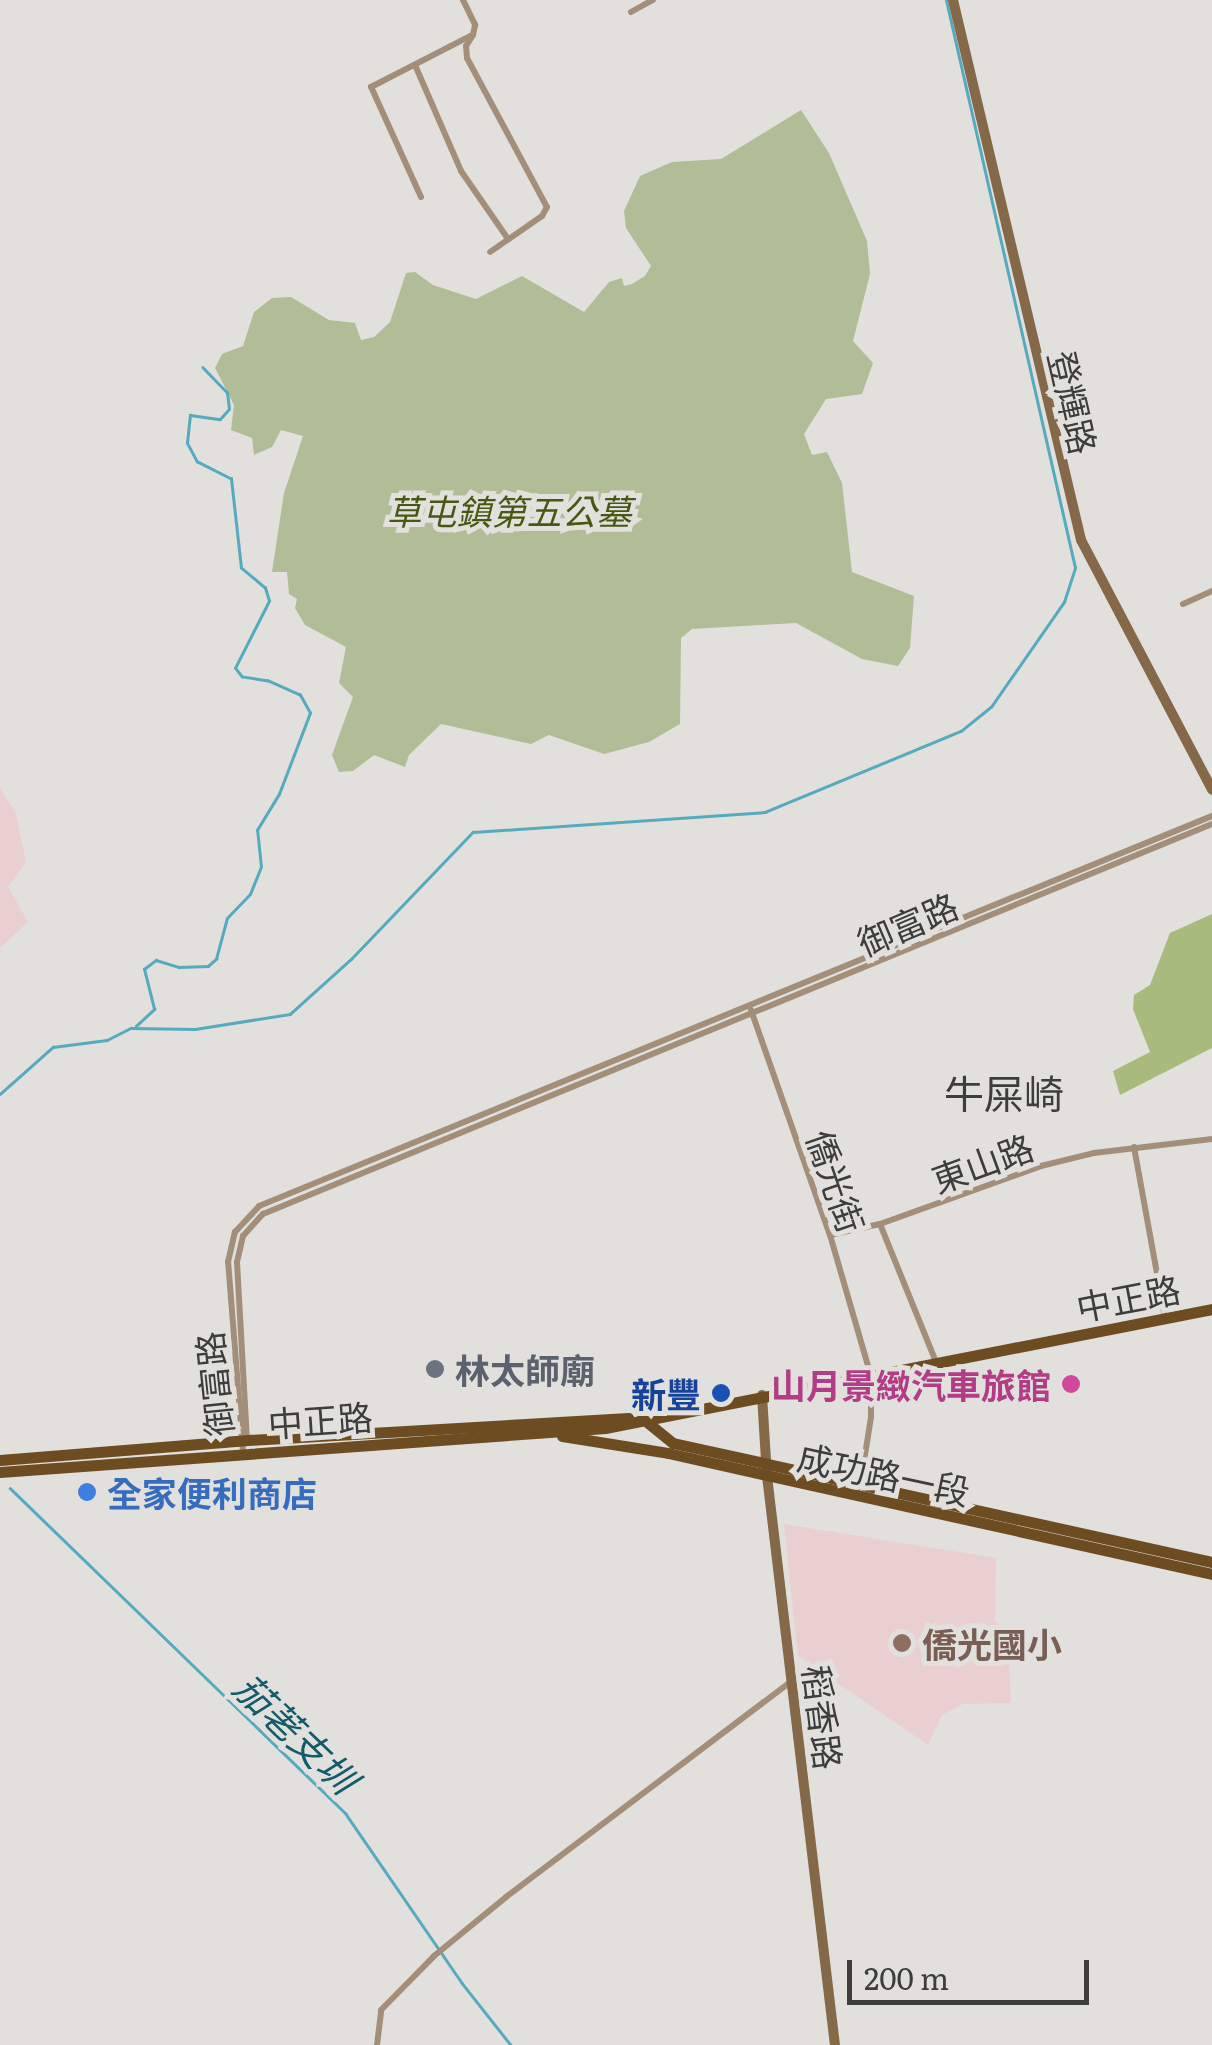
<!DOCTYPE html>
<html>
<head>
<meta charset="utf-8">
<style>
  body { margin:0 }
  #map { position:relative; width:1212px; height:2045px; overflow:hidden; background:#e1e0dd; font-family:Literata,"Noto Sans TC",serif }
  div>[style] { position:absolute }
  .education>* { inset:0; background:#eacfd1 }
  .green>* { inset:0; background:#b0bd96 }
  .forest>* { inset:0; background:#a8bb7d }
  .stream>* { height:2.5px; margin:-1.25px; padding:0 1.25px; transform-origin:1.25px; border-radius:1.25px; background:#55aabe }
  .street>* { height:6px; margin:-3px; padding:0 3px; transform-origin:3px; border-radius:3px; background:#a38f79 }
  .secondary>* { height:10px; margin:-5px; padding:0 5px; transform-origin:5px; border-radius:5px; background:#846848 }
  .primary>* { height:11px; margin:-5.5px; padding:0 5.5px; transform-origin:5.5px; border-radius:5.5px; background:#6e4c22 }
  .dots>* { width:28px; height:28px; translate:-50% -50%; box-sizing:border-box; border:5px solid #e1e0dd; border-radius:50% }
  span { translate:-50% -50%; white-space:nowrap; text-align:center; line-height:1.15; -webkit-text-stroke:10px #e1e0dd; paint-order:stroke }
  .street-label { font-size:35px; color:#3d3d3c }
  .park-label { font-size:35px; color:#475814; font-style:italic }
  .worship-label { font-size:35px; color:#5b616d; font-weight:700 }
  .left { translate:0 -50%; text-align:left }
  .hotel-label { font-size:35px; color:#b23c85; font-weight:700 }
  .right { translate:-100% -50%; text-align:right }
  .transit-label { font-size:35px; color:#164399; font-weight:700 }
  .shop-label { font-size:35px; color:#366cbe; font-weight:700 }
  .education-label { font-size:35px; color:#785e54; font-weight:700 }
  .water-label { font-size:38px; color:#145b6a; font-style:italic }
  .quarter-label { font-size:40px; color:#3d3d3c }
  .scale { position:absolute; left:847px; top:1960px; width:242px; height:45px; box-sizing:border-box; border:5px solid #3d3d3c; border-top:0; padding-left:12px; font-size:30px; line-height:35px; white-space:nowrap; color:#3d3d3c; -webkit-text-stroke:8px #e1e0dd; paint-order:stroke }
</style>
</head>
<body>
<div id="map">
  <div class="education">
    <div style="clip-path:polygon(0 788px,16px 814px,26px 862px,8px 887px,28px 922px,0 948px)"></div>
    <div style="clip-path:polygon(784px 1524px,996px 1558px,995px 1621px,1008px 1631px,1011px 1703px,963px 1704px,942px 1715px,928px 1745px,798px 1656px)"></div>
  </div>
  <div class="green">
    <div style="clip-path:polygon(801px 110px,829px 153px,867px 241px,870px 274px,853px 341px,873px 363px,862px 394px,826px 399px,804px 434px,812px 455px,827px 452px,842px 483px,852px 572px,914px 596px,910px 648px,898px 666px,862px 659px,796px 623px,692px 629px,681px 638px,680px 724px,649px 742px,604px 754px,549px 735px,531px 744px,441px 724px,409px 755px,405px 767px,374px 755px,353px 771px,339px 772px,332px 755px,353px 697px,339px 683px,346px 647px,305px 625px,295px 608px,297px 599px,289px 594px,287px 572px,272px 572px,284px 493px,303px 436px,281px 430px,272px 447px,254px 455px,252px 438px,231px 430px,234px 405px,215px 368px,222px 354px,243px 346px,254px 312px,272px 298px,291px 297px,329px 320px,355px 323px,361px 340px,374px 337px,390px 322px,406px 273px,415px 272px,433px 285px,476px 299px,522px 276px,584px 312px,609px 282px,622px 278px,624px 286px,632px 284px,645px 276px,651px 266px,626px 228px,624px 211px,640px 176px,672px 162px,721px 159px)"></div>
  </div>
  <div class="forest">
    <div style="clip-path:polygon(1212px 914px,1212px 1048px,1120px 1095px,1113px 1071px,1150px 1052px,1133px 1009px,1134px 995px,1150px 985px,1170px 933px)"></div>
  </div>
  <div class="stream">
    <div style="left:136px;top:1026px;width:25px;rotate:-43deg"></div>
    <div style="left:154px;top:1009px;width:41px;rotate:-104deg"></div>
    <div style="left:144px;top:969px;width:15px;rotate:-37deg"></div>
    <div style="left:156px;top:960px;width:24px;rotate:17deg"></div>
    <div style="left:179px;top:967px;width:29px;rotate:-2deg"></div>
    <div style="left:208px;top:966px;width:11px;rotate:-41deg"></div>
    <div style="left:216px;top:959px;width:42px;rotate:-75deg"></div>
    <div style="left:227px;top:918px;width:33px;rotate:-46deg"></div>
    <div style="left:250px;top:894px;width:29px;rotate:-68deg"></div>
    <div style="left:261px;top:867px;width:37px;rotate:-96deg"></div>
    <div style="left:257px;top:830px;width:42px;rotate:-58.6deg"></div>
    <div style="left:279px;top:794px;width:87px;rotate:-69.1deg"></div>
    <div style="left:310px;top:713px;width:21px;rotate:-119deg"></div>
    <div style="left:300px;top:695px;width:35px;rotate:-156deg"></div>
    <div style="left:268px;top:681px;width:26px;rotate:-171deg"></div>
    <div style="left:242px;top:677px;width:11px;rotate:-128deg"></div>
    <div style="left:235px;top:668px;width:75px;rotate:-63.1deg"></div>
    <div style="left:269px;top:601px;width:14px;rotate:-107deg"></div>
    <div style="left:265px;top:588px;width:31px;rotate:-140deg"></div>
    <div style="left:241px;top:568px;width:90px;rotate:-96.4deg"></div>
    <div style="left:231px;top:479px;width:38px;rotate:-153deg"></div>
    <div style="left:197px;top:462px;width:21px;rotate:-118deg"></div>
    <div style="left:187px;top:443px;width:28px;rotate:-84deg"></div>
    <div style="left:190px;top:415px;width:30px;rotate:8deg"></div>
    <div style="left:220px;top:419px;width:13px;rotate:-48deg"></div>
    <div style="left:229px;top:409px;width:16px;rotate:-97deg"></div>
    <div style="left:227px;top:393px;width:35px;rotate:-134deg"></div>
    <div style="left:0;top:1094px;width:71px;rotate:-41.6deg"></div>
    <div style="left:53px;top:1047px;width:54px;rotate:-7.4deg"></div>
    <div style="left:107px;top:1040px;width:27px;rotate:-27deg"></div>
    <div style="left:131px;top:1028px;width:64px;rotate:0.9deg"></div>
    <div style="left:195px;top:1029px;width:96px;rotate:-9deg"></div>
    <div style="left:290px;top:1014px;width:82px;rotate:-42deg"></div>
    <div style="left:351px;top:959px;width:176px;rotate:-46.2deg"></div>
    <div style="left:473px;top:832px;width:293px;rotate:-3.9deg"></div>
    <div style="left:765px;top:812px;width:212px;rotate:-22.5deg"></div>
    <div style="left:961px;top:731px;width:38px;rotate:-39deg"></div>
    <div style="left:991px;top:707px;width:128px;rotate:-55.2deg"></div>
    <div style="left:1064px;top:602px;width:36px;rotate:-72deg"></div>
    <div style="left:1075px;top:568px;width:582px;rotate:-102.8deg"></div>
    <div style="left:10px;top:1488px;width:468px;rotate:44.1deg"></div>
    <div style="left:346px;top:1814px;width:205px;rotate:55.5deg"></div>
    <div style="left:462px;top:1983px;width:79px;rotate:51.7deg"></div>
  </div>
  <div class="street">
    <div style="left:463px;top:0;width:28px;rotate:64deg"></div>
    <div style="left:475px;top:25px;width:10px;rotate:101deg"></div>
    <div style="left:631px;top:12px;width:25px;rotate:-29deg"></div>
    <div style="left:473px;top:35px;width:13px;rotate:122deg"></div>
    <div style="left:466px;top:46px;width:12px;rotate:85deg"></div>
    <div style="left:467px;top:58px;width:169px;rotate:61.8deg"></div>
    <div style="left:547px;top:207px;width:10px;rotate:119deg"></div>
    <div style="left:542px;top:216px;width:63px;rotate:145.3deg"></div>
    <div style="left:415px;top:65px;width:116px;rotate:66.5deg"></div>
    <div style="left:461px;top:171px;width:83px;rotate:55.3deg"></div>
    <div style="left:421px;top:197px;width:121px;rotate:-114.4deg"></div>
    <div style="left:371px;top:87px;width:114px;rotate:-27.2deg"></div>
    <div style="left:1183px;top:604px;width:32px;rotate:-24deg"></div>
    <div style="left:751px;top:1010px;width:238px;rotate:70.7deg"></div>
    <div style="left:830px;top:1235px;width:147px;rotate:73.8deg"></div>
    <div style="left:871px;top:1376px;width:41px;rotate:90deg"></div>
    <div style="left:871px;top:1417px;width:71px;rotate:98.9deg"></div>
    <div style="left:1134px;top:1147px;width:173px;rotate:79.7deg"></div>
    <div style="left:880px;top:1224px;width:149px;rotate:67.9deg"></div>
    <div style="left:830px;top:1235px;width:51px;rotate:-12.4deg"></div>
    <div style="left:880px;top:1224px;width:171px;rotate:-19.8deg"></div>
    <div style="left:1041px;top:1166px;width:55px;rotate:-13.8deg"></div>
    <div style="left:1094px;top:1153px;width:119px;rotate:-6.8deg"></div>
    <div style="left:247px;top:1441px;width:179px;rotate:-93.2deg"></div>
    <div style="left:237px;top:1262px;width:27px;rotate:-77deg"></div>
    <div style="left:243px;top:1236px;width:30px;rotate:-48deg"></div>
    <div style="left:263px;top:1214px;width:1026px;rotate:-22.34deg"></div>
    <div style="left:243px;top:1451px;width:190px;rotate:-94.5deg"></div>
    <div style="left:228px;top:1262px;width:31px;rotate:-77deg"></div>
    <div style="left:235px;top:1232px;width:35px;rotate:-47deg"></div>
    <div style="left:259px;top:1206px;width:1030px;rotate:-22.26deg"></div>
    <div style="left:377px;top:2045px;width:35px;rotate:-83deg"></div>
    <div style="left:381px;top:2010px;width:76px;rotate:-45.5deg"></div>
    <div style="left:434px;top:1956px;width:93px;rotate:-39.3deg"></div>
    <div style="left:506px;top:1897px;width:358px;rotate:-37.1deg"></div>
  </div>
  <div class="secondary">
    <div style="left:953px;top:0;width:555px;rotate:76.66deg"></div>
    <div style="left:1081px;top:540px;width:282px;rotate:62.3deg"></div>
    <div style="left:762px;top:1395px;width:81px;rotate:86.5deg"></div>
    <div style="left:767px;top:1476px;width:573px;rotate:83.19deg"></div>
  </div>
  <div class="primary">
    <div style="left:642px;top:1418px;width:40px;rotate:39deg"></div>
    <div style="left:673px;top:1443px;width:552px;rotate:12.45deg"></div>
    <div style="left:562px;top:1436px;width:107px;rotate:9.1deg"></div>
    <div style="left:668px;top:1453px;width:557px;rotate:12.54deg"></div>
    <div style="left:0;top:1460px;width:249px;rotate:-4.6deg"></div>
    <div style="left:248px;top:1440px;width:381px;rotate:-3.3deg"></div>
    <div style="left:0;top:1472px;width:607px;rotate:-4.16deg"></div>
    <div style="left:605px;top:1428px;width:619px;rotate:-11.09deg"></div>
  </div>
  <div class="dots">
    <div style="left:435px;top:1369px;background:#6b7280"></div>
    <div style="left:1071px;top:1384px;background:#d1479c"></div>
    <div style="left:721px;top:1393px;background:#1a4fb4"></div>
    <div style="left:87px;top:1492px;background:#3f7fe0"></div>
    <div style="left:902px;top:1643px;background:#8d6e63"></div>
  </div>
  <div class="street-label">
    <span style="left:1074px;top:402px;rotate:77deg">登輝路</span>
    <span style="left:907px;top:923px;rotate:-23deg">御富路</span>
    <span style="left:982px;top:1162px;rotate:-20deg">東山路</span>
    <span style="left:837px;top:1181px;rotate:71deg">僑光街</span>
    <span style="left:1128px;top:1297px;rotate:-11deg">中正路</span>
    <span style="left:213px;top:1384px;rotate:-96deg">御富路</span>
    <span style="left:320px;top:1419px;rotate:-4deg">中正路</span>
    <span style="left:884px;top:1473px;rotate:12deg">成功路一段</span>
    <span style="left:824px;top:1717px;rotate:83deg">稻香路</span>
  </div>
  <div class="park-label">
    <span style="left:509px;top:510px">草屯鎮第五公墓</span>
  </div>
  <div class="worship-label">
    <span class="left" style="left:455px;top:1369px">林太師廟</span>
  </div>
  <div class="hotel-label">
    <span class="right" style="left:1051px;top:1384px">山月景緻汽車旅館</span>
  </div>
  <div class="transit-label">
    <span class="right" style="left:701px;top:1393px">新豐</span>
  </div>
  <div class="shop-label">
    <span class="left" style="left:107px;top:1492px">全家便利商店</span>
  </div>
  <div class="education-label">
    <span class="left" style="left:922px;top:1643px">僑光國小</span>
  </div>
  <div class="water-label">
    <span style="left:297px;top:1732px;rotate:44deg">茄荖支圳</span>
  </div>
  <div class="quarter-label">
    <span style="left:1004px;top:1092px">牛屎崎</span>
  </div>
  <div class="scale">200 m</div>
</div>
</body>
</html>
